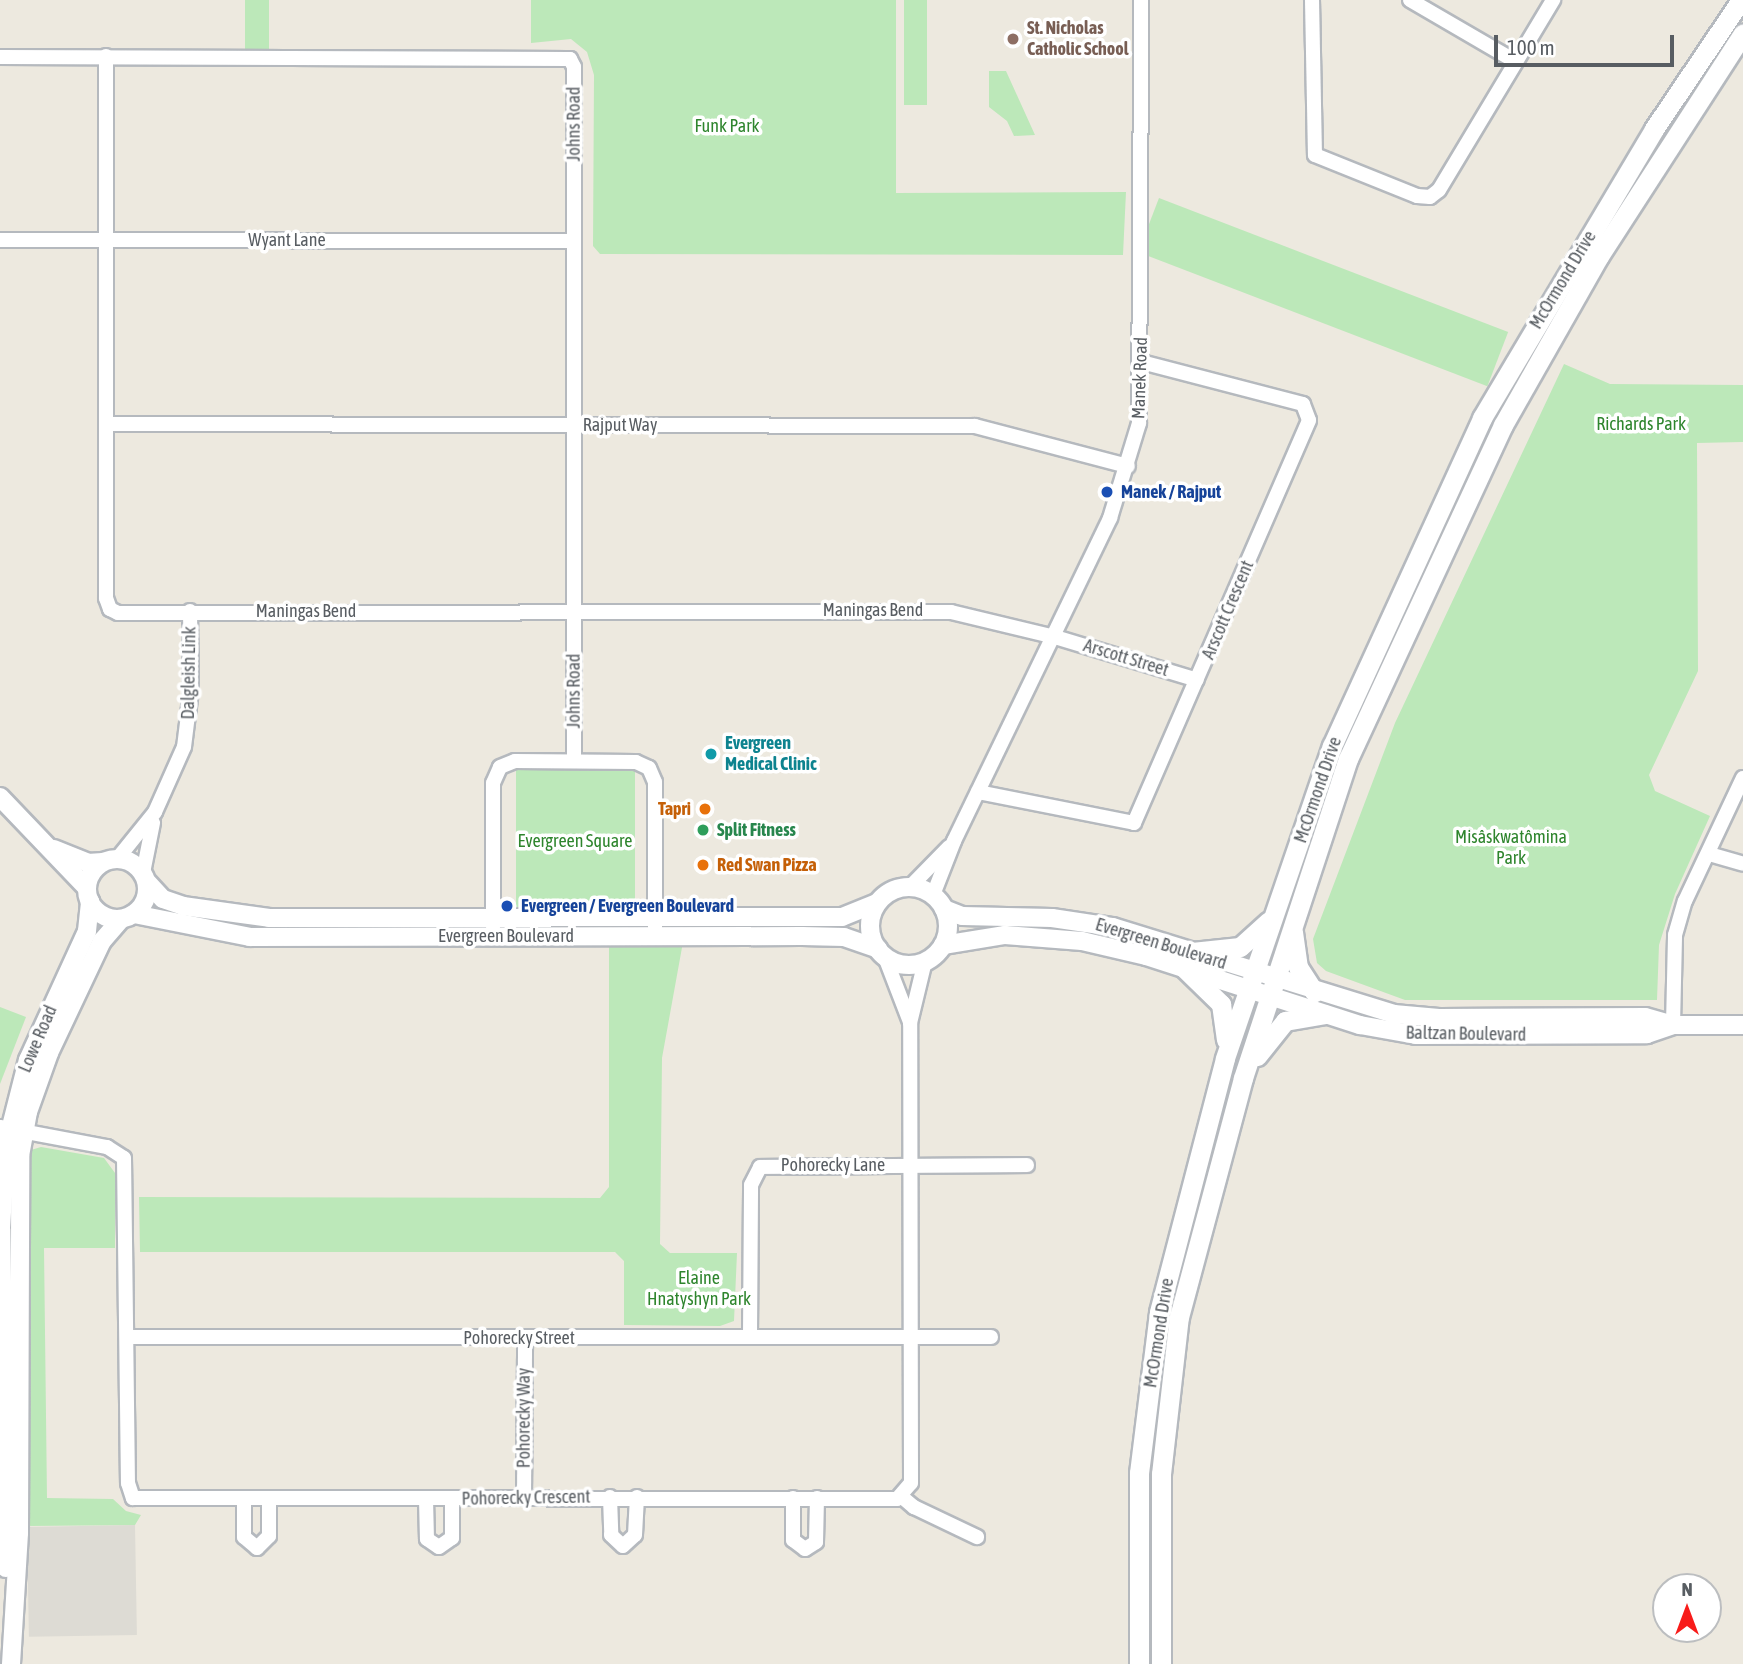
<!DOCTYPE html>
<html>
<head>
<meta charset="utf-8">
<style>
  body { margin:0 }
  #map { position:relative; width:1743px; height:1664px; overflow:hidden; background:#ede9df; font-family:"Asap Condensed",sans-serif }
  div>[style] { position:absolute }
  .industrial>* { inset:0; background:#dddbd4; transform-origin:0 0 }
  .green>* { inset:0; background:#bce8b9; transform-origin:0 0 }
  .roads { filter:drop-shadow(2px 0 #b5b9be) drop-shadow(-2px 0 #b5b9be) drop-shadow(0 2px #b5b9be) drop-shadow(0 -2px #b5b9be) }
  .minor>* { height:14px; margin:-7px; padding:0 7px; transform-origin:7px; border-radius:7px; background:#fff }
  .tertiary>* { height:18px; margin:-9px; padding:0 9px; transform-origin:9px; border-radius:9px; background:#fff }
  .tertiary>.ring { margin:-9px; padding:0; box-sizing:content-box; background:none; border:18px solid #fff; border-radius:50% }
  .secondary>* { height:19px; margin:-9.5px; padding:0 9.5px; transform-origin:9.5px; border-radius:9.5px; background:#fff }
  .dots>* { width:19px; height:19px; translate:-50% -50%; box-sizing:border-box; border:4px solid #fff; border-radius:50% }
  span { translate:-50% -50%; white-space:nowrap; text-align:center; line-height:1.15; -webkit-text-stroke:7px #fff; paint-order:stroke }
  .education-label { font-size:18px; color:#785e54; font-weight:700 }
  .left { translate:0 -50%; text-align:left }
  .street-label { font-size:18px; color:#585d62 }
  .park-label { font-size:18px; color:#2e852d }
  .transit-label { font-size:18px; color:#164399; font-weight:700 }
  .culture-label { font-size:18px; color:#0d838f; font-weight:700 }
  .food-label { font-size:18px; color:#c56008; font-weight:700 }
  .right { translate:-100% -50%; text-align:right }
  .leisure-label { font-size:18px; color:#27864d; font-weight:700 }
  .north { position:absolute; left:1652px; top:1573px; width:70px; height:70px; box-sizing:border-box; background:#fff; border:2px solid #bcbec0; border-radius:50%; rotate:0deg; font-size:19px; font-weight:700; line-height:28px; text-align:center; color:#585d62 }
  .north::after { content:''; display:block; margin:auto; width:24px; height:32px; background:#f81c1a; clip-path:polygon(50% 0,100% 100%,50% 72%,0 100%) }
  .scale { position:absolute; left:1494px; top:35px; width:180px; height:32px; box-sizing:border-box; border:4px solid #585d62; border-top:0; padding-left:9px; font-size:21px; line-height:24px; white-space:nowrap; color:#585d62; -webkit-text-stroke:5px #fff; paint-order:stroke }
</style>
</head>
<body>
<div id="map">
  <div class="industrial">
    <div style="left:135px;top:1525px;width:110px;height:108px;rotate:89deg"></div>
  </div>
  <div class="green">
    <div style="left:245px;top:0;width:24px;height:55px"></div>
    <div style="clip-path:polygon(531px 0,896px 0,896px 193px,1126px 192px,1123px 255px,600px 254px,593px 246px,594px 75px,587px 52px,571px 39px,531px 43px)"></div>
    <div style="left:904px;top:0;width:23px;height:105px"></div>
    <div style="clip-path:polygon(989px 71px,1006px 71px,1035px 135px,1014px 136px,1007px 121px,989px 107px)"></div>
    <div style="left:1159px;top:198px;width:374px;height:58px;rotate:21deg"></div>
    <div style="clip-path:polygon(1564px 364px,1610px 384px,1743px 385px,1743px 442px,1697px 443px,1698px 671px,1649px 775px,1655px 791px,1710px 816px,1675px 894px,1659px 945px,1657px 1000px,1405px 1000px,1326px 971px,1317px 963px,1313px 939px,1395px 723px)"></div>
    <div style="left:516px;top:770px;width:119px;height:142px"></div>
    <div style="clip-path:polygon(609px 942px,683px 942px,662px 1058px,660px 1244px,670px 1253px,737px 1253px,734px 1321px,720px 1326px,624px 1325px,624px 1261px,615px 1252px,140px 1252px,139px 1197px,600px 1198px,609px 1187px)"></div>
    <div style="clip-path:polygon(0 1007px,26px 1017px,0 1084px)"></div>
    <div style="clip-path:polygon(41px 1147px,104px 1158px,115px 1173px,115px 1248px,44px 1248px,47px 1498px,113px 1499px,126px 1511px,141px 1515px,135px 1525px,27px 1526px,27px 1163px,31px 1150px)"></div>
  </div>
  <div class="roads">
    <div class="minor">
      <div style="left:1312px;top:0;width:155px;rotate:88.9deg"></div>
      <div style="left:1315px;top:155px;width:110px;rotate:21.9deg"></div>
      <div style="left:1417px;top:196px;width:13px;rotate:4deg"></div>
      <div style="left:1430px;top:197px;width:11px;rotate:-38deg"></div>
      <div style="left:1439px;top:190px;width:222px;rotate:-59deg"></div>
      <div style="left:1410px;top:0;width:121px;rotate:30.2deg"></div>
      <div style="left:106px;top:56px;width:542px;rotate:90deg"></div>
      <div style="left:106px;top:598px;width:12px;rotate:70deg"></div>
      <div style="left:110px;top:609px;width:9px;rotate:27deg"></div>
      <div style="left:118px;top:613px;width:833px;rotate:-0.07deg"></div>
      <div style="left:951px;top:612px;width:107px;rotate:13.5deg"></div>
      <div style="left:1055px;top:637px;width:148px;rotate:16.8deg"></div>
      <div style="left:0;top:57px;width:570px;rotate:0.2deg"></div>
      <div style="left:570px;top:59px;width:9px;rotate:63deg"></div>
      <div style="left:574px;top:67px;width:694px;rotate:90deg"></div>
      <div style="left:0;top:240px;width:573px;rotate:0.1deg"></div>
      <div style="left:107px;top:424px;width:868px;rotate:0.13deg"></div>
      <div style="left:975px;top:426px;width:158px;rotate:14.7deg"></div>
      <div style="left:978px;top:792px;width:159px;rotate:11.2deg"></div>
      <div style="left:1134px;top:823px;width:439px;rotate:-66.5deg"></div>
      <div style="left:1309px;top:420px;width:17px;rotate:-111deg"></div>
      <div style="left:1303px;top:404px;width:166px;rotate:-165.4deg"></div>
      <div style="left:1709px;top:854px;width:35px;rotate:16deg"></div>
      <div style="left:118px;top:858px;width:59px;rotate:-51.2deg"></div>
      <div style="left:155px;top:812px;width:71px;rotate:-66deg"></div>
      <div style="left:184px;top:747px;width:56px;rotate:-82.9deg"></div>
      <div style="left:191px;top:691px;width:80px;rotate:-90.7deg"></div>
      <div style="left:143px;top:873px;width:51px;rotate:-78.7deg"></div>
      <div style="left:910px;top:887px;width:56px;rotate:-45.7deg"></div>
      <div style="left:933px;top:895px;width:58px;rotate:-68.7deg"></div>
      <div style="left:954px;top:841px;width:359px;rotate:-64.2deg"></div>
      <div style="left:1110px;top:518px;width:99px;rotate:-73deg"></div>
      <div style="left:1139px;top:423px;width:423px;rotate:-89.7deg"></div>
      <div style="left:493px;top:927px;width:144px;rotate:-90deg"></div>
      <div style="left:493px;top:783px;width:17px;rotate:-66deg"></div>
      <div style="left:500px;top:767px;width:16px;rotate:-22deg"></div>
      <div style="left:515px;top:761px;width:121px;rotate:0.5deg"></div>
      <div style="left:636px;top:762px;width:14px;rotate:25deg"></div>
      <div style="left:649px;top:768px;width:15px;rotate:67deg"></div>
      <div style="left:655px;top:782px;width:145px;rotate:90deg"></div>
      <div style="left:885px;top:957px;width:70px;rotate:69deg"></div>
      <div style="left:1673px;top:1025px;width:90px;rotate:-88.7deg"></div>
      <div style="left:1675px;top:935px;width:35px;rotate:-74deg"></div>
      <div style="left:1685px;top:901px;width:136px;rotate:-64.8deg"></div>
      <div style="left:0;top:1127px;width:109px;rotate:10.6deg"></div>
      <div style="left:107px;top:1147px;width:20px;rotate:33deg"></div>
      <div style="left:124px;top:1158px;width:325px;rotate:89.3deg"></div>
      <div style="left:128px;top:1483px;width:16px;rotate:72deg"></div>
      <div style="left:133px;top:1498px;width:764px;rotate:0.07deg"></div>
      <div style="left:897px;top:1499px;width:21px;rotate:-49deg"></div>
      <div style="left:911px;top:1483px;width:460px;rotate:-90.1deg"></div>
      <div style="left:910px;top:1023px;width:64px;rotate:-76.4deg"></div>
      <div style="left:750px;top:1336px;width:151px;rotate:-89.6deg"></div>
      <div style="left:751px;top:1185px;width:20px;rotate:-63deg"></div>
      <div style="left:760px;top:1167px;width:267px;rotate:-0.4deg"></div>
      <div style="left:128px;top:1337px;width:863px"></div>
      <div style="left:610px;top:1497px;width:38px;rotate:88deg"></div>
      <div style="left:611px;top:1535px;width:16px;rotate:43deg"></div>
      <div style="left:623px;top:1546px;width:16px;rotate:-43deg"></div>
      <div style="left:635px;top:1535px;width:38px;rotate:-87deg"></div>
      <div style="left:902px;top:1497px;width:16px;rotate:40deg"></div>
      <div style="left:914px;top:1507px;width:70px;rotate:25.5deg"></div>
      <div style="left:524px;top:1498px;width:160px;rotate:-89.6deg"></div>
      <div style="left:793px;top:1498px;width:42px;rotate:90deg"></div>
      <div style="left:793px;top:1540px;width:15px;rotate:37deg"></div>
      <div style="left:805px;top:1549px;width:13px;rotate:-32deg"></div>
      <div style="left:816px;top:1542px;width:44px;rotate:-88.7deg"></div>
      <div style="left:244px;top:1499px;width:38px;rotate:90deg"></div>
      <div style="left:244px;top:1537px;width:17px;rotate:40deg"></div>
      <div style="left:257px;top:1548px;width:17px;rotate:-45deg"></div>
      <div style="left:269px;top:1536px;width:38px;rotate:-90deg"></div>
      <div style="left:426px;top:1499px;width:40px;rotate:88.6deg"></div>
      <div style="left:427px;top:1539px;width:14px;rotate:34deg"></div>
      <div style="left:439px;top:1547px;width:16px;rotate:-35deg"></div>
      <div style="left:452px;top:1538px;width:39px;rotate:-90deg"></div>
    </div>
    <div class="tertiary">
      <div style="left:0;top:797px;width:126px;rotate:46.3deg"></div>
      <div style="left:54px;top:849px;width:37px;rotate:22deg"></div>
      <div style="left:88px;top:863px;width:15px;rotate:-4deg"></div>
      <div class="ring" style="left:87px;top:859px;width:42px;height:42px"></div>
      <div style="left:147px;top:882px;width:23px;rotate:47deg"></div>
      <div style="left:163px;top:899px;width:21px;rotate:19deg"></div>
      <div style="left:183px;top:906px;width:87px;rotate:7.9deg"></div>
      <div style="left:269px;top:918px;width:573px;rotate:-0.1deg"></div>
      <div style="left:842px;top:917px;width:38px;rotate:-22deg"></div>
      <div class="ring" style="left:870px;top:887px;width:60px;height:60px"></div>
      <div style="left:944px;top:909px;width:19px;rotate:21deg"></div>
      <div style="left:962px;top:916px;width:90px;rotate:1.3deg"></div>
      <div style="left:1052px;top:918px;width:62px;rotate:8.4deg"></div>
      <div style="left:1113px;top:927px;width:294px;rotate:17.2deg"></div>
      <div style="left:1394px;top:1014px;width:45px;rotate:5.1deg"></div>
      <div style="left:1439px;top:1018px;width:206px;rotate:-0.3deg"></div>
      <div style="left:1645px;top:1017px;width:29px;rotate:16deg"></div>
      <div style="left:1673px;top:1025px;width:70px"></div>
      <div style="left:134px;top:914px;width:118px;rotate:11.2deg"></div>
      <div style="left:250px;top:937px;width:552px;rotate:-0.1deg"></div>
      <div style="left:802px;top:936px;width:42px;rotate:1.4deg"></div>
      <div style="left:844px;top:937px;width:36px;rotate:19deg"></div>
      <div style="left:943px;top:945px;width:63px;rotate:-9.2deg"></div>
      <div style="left:1005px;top:935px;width:77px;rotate:4.5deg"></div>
      <div style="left:1082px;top:941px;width:66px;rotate:13.2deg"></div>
      <div style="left:1146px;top:956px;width:225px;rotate:17.9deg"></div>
      <div style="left:1360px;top:1025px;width:57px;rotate:10.1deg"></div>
      <div style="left:1416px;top:1035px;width:231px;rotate:-0.2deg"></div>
      <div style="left:1647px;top:1034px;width:28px;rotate:-19deg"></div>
      <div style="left:6px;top:1568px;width:339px;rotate:-90.8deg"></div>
      <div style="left:1px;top:1229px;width:83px;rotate:-86.6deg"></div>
      <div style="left:6px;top:1146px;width:89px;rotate:-75.7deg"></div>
      <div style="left:28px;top:1060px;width:142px;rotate:-65.4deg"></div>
      <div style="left:87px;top:931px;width:30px;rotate:-84deg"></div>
      <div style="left:11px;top:1664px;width:131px;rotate:-86.5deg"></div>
      <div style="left:19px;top:1533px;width:377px;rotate:-89.8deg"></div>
      <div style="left:20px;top:1156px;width:45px;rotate:-79.7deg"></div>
      <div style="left:28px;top:1112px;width:63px;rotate:-70.4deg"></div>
      <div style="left:49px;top:1053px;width:124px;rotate:-64.7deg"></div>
      <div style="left:102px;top:941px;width:29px;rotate:-49deg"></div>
    </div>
    <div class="secondary">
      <div style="left:1293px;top:932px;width:35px;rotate:82deg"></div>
      <div style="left:1298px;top:967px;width:30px;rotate:57deg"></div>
      <div style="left:1192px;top:952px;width:48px;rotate:-5.9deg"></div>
      <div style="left:1240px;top:947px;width:38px;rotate:-42deg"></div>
      <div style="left:1184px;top:968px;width:52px;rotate:44.2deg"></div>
      <div style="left:1221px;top:1004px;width:36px;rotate:82deg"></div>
      <div style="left:1257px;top:1056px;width:45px;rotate:-51.3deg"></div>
      <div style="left:1285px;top:1021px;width:40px;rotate:-10deg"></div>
      <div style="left:1139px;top:1664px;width:191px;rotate:-90deg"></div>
      <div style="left:1139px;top:1473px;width:162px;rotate:-82.9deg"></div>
      <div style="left:1159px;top:1312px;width:262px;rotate:-75.4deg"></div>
      <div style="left:1225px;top:1058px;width:330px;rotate:-71.1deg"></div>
      <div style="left:1332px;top:746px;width:361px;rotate:-65.4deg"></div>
      <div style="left:1482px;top:418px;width:336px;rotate:-59.2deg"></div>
      <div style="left:1654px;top:129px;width:156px;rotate:-56deg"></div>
      <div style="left:1161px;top:1664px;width:190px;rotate:-90deg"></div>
      <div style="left:1161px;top:1474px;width:158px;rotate:-83.5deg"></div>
      <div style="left:1179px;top:1317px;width:247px;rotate:-75deg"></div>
      <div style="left:1243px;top:1078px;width:336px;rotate:-71.8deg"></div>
      <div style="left:1348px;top:759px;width:368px;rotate:-65.1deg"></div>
      <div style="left:1503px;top:425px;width:194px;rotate:-60.4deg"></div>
      <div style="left:1599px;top:256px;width:265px;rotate:-57.1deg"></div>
    </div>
  </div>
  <div class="dots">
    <div style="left:1013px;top:39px;background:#8d6e63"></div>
    <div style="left:1107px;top:492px;background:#1a4fb4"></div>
    <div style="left:711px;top:754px;background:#0f9aa8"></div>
    <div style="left:705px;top:809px;background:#e8710a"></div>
    <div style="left:703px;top:830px;background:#2e9e5b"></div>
    <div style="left:703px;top:865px;background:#e8710a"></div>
    <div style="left:507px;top:906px;background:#1a4fb4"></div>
  </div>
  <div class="education-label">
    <span class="left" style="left:1027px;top:39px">St. Nicholas<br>Catholic School</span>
  </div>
  <div class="street-label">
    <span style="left:574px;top:124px;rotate:-90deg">Johns Road</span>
    <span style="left:287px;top:240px">Wyant Lane</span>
    <span style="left:1563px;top:280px;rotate:-59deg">McOrmond Drive</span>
    <span style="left:1140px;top:378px;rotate:-88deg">Manek Road</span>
    <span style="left:620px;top:425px">Rajput Way</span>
    <span style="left:873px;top:610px">Maningas Bend</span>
    <span style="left:1228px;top:610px;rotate:-67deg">Arscott Crescent</span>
    <span style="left:306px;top:611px">Maningas Bend</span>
    <span style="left:1126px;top:658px;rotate:17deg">Arscott Street</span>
    <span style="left:189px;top:673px;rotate:-89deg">Dalgleish Link</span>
    <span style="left:574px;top:691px;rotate:-90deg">Johns Road</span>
    <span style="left:1318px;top:790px;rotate:-71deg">McOrmond Drive</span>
    <span style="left:506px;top:936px">Evergreen Boulevard</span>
    <span style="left:1161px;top:944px;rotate:17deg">Evergreen Boulevard</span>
    <span style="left:1466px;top:1034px;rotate:1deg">Baltzan Boulevard</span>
    <span style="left:38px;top:1039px;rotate:-67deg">Lowe Road</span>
    <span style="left:833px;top:1165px">Pohorecky Lane</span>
    <span style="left:1159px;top:1333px;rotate:-81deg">McOrmond Drive</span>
    <span style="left:519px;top:1338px">Pohorecky Street</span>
    <span style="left:524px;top:1418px;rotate:-90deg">Pohorecky Way</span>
    <span style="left:526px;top:1498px;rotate:-1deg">Pohorecky Crescent</span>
  </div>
  <div class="park-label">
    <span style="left:727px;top:126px">Funk Park</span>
    <span style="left:1641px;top:424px">Richards Park</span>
    <span style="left:1511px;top:848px">Misâskwatômina<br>Park</span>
    <span style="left:575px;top:841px">Evergreen Square</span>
    <span style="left:699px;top:1289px">Elaine<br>Hnatyshyn Park</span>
  </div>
  <div class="transit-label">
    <span class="left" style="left:1121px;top:492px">Manek / Rajput</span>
    <span class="left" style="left:521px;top:906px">Evergreen / Evergreen Boulevard</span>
  </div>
  <div class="culture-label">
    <span class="left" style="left:725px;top:754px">Evergreen<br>Medical Clinic</span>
  </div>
  <div class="food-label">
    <span class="right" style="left:691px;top:809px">Tapri</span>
    <span class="left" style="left:717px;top:865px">Red Swan Pizza</span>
  </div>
  <div class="leisure-label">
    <span class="left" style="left:717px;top:830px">Split Fitness</span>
  </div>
  <div class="north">N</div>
  <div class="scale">100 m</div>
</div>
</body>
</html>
